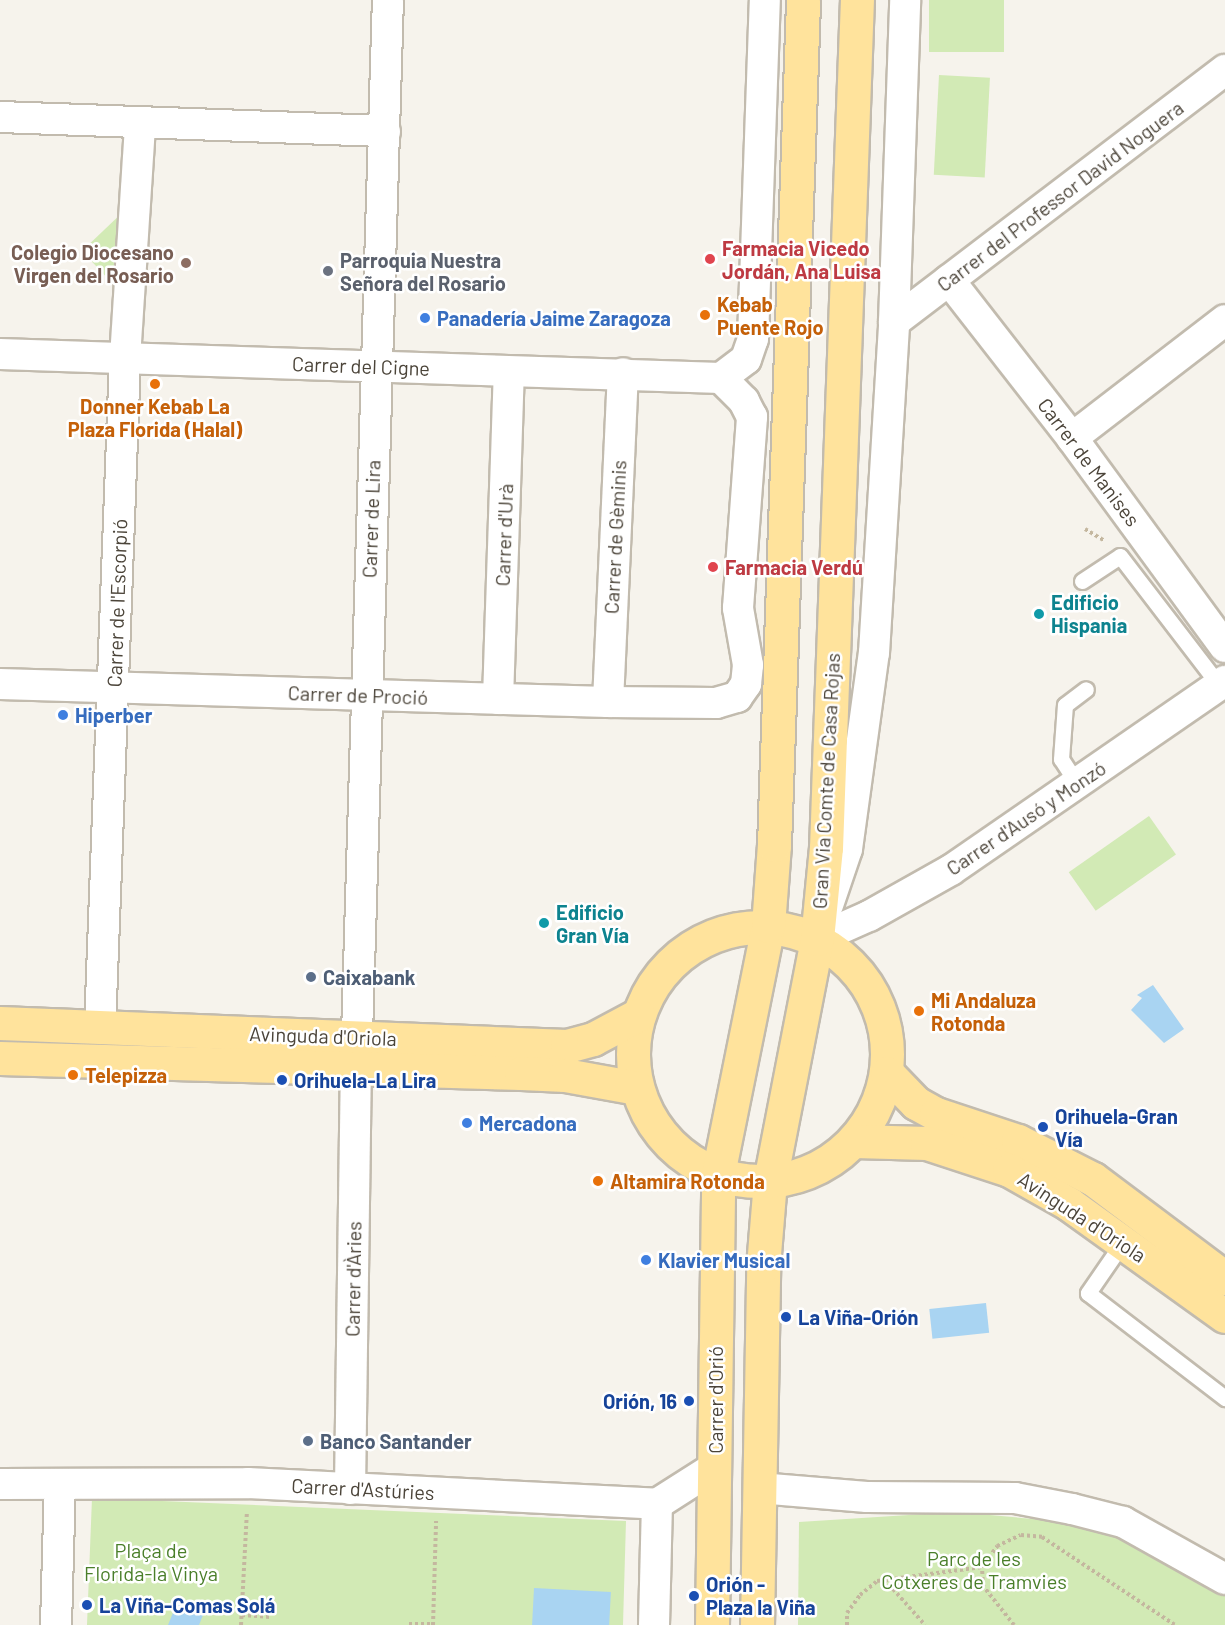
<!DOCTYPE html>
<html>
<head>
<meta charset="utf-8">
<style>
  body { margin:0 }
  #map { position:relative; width:1225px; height:1625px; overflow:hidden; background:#f6f3ec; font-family:Barlow,sans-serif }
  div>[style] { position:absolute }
  .green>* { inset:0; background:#d2eab5; transform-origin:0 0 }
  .water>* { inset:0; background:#a9d4f2; transform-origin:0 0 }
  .path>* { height:4px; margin-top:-2px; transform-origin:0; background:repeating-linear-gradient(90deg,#c4b79f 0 3px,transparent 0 6px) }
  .roads { filter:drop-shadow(2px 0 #c2bbae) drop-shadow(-2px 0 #c2bbae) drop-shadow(0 2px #c2bbae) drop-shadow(0 -2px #c2bbae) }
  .lane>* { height:15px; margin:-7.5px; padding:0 7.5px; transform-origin:7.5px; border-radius:7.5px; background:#fff }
  .street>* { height:30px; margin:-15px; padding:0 15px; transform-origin:15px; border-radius:15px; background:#fff }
  .primary>* { height:33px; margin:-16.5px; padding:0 16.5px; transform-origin:16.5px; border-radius:16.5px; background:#ffe39c }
  .primary>.ring { margin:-16.5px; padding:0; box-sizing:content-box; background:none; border:33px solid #ffe39c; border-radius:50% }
  .dots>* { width:16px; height:16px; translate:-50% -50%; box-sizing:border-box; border:3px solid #fff; border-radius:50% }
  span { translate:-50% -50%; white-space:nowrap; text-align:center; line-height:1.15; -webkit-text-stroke:5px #fff; paint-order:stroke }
  .street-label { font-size:20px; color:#4b4439 }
  .health-label { font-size:20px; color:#be3a42; font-weight:700 }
  .left { translate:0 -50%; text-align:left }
  .education-label { font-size:20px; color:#785e54; font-weight:700 }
  .right { translate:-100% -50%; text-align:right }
  .worship-label { font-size:20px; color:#5b616d; font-weight:700 }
  .food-label { font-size:20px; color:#c56008; font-weight:700 }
  .shop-label { font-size:20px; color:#366cbe; font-weight:700 }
  .culture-label { font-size:20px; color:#0d838f; font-weight:700 }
  .service-label { font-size:20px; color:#4e5e75; font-weight:700 }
  .transit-label { font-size:20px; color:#164399; font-weight:700 }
  .park-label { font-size:20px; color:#4a7f2a }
</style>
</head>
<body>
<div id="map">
  <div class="green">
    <div style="left:929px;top:0;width:75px;height:52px"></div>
    <div style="left:939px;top:75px;width:51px;height:100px;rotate:3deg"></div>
    <div style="clip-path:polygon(125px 210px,125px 297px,82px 251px)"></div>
    <div style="left:1149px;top:816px;width:47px;height:98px;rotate:55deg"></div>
    <div style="clip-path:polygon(92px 1498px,626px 1521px,623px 1625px,87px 1625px)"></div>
    <div style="clip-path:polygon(956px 1512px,1056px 1521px,1101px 1530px,1164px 1558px,1225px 1592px,1225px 1625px,798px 1625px,799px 1522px)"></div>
  </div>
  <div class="water">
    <div style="clip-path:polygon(1153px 985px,1184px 1029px,1164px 1043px,1131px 1010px,1142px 998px,1137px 995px)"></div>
    <div style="left:986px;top:1303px;width:30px;height:57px;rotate:84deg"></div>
    <div style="left:534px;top:1588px;width:77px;height:37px;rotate:3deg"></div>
    <div style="clip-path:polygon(177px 1603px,203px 1615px,199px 1625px,168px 1625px)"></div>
  </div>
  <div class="path">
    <div style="left:1085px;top:529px;width:23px;rotate:31deg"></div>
    <div style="left:885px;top:1580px;width:60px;rotate:48.4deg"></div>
    <div style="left:242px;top:1615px;width:28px;rotate:4deg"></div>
    <div style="left:409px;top:1624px;width:24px"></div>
    <div style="left:241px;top:1625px;width:114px;rotate:-87deg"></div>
    <div style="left:433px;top:1625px;width:104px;rotate:-88.3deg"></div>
    <div style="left:847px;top:1625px;width:12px;rotate:-90deg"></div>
    <div style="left:847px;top:1613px;width:22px;rotate:-54deg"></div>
    <div style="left:860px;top:1595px;width:22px;rotate:-39deg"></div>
    <div style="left:877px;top:1581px;width:106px;rotate:-7.6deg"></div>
    <div style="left:1014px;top:1625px;width:50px;rotate:-128.5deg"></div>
    <div style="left:983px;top:1586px;width:19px;rotate:-93deg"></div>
    <div style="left:982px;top:1567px;width:26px;rotate:-54deg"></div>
    <div style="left:997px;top:1546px;width:26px;rotate:-25deg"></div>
    <div style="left:1021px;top:1535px;width:21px;rotate:5deg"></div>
    <div style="left:1042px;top:1537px;width:159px;rotate:33.5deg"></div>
  </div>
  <div class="roads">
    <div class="lane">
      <div style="left:1082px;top:581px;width:45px;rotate:-33.3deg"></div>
      <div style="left:1120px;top:556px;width:163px;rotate:52.5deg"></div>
      <div style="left:1078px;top:785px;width:31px;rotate:-123deg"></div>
      <div style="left:1061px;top:759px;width:54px;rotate:-85.8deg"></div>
      <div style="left:1065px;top:705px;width:26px;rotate:-37deg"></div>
      <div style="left:1123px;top:1242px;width:62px;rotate:124.5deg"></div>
      <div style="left:1088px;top:1293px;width:173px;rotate:37.5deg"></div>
    </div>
    <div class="street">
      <div style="left:0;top:117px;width:385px;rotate:2.1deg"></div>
      <div style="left:949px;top:280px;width:200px;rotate:52.1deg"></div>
      <div style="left:1072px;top:438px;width:259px;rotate:53.8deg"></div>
      <div style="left:894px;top:322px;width:416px;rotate:-37.3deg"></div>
      <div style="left:0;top:354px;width:721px;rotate:1.91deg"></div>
      <div style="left:721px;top:378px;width:31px;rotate:-37deg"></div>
      <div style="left:746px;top:359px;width:21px;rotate:-71deg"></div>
      <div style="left:753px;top:339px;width:339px;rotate:-88deg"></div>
      <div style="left:1072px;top:438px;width:193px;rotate:-37.6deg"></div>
      <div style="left:0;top:684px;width:608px;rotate:1.7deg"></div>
      <div style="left:608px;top:702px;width:108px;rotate:0.5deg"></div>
      <div style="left:716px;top:703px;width:22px;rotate:-16deg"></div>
      <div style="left:737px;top:697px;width:16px;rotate:-55deg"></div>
      <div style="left:746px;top:684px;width:19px;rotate:-84deg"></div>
      <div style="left:748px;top:665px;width:58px;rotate:-100deg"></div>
      <div style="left:738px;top:608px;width:192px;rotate:-85.8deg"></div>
      <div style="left:752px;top:417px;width:18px;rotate:-117deg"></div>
      <div style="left:744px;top:401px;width:33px;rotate:-135deg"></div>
      <div style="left:498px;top:699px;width:327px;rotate:-88.1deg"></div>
      <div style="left:608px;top:702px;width:329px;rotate:-87.4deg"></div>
      <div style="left:828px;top:905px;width:59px;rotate:-71.3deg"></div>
      <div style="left:847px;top:849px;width:198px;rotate:-82.2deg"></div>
      <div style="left:874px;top:653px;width:332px;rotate:-86.5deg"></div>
      <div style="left:894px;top:322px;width:322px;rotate:-88deg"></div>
      <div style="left:817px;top:939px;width:57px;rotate:-23.9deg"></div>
      <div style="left:869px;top:916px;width:94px;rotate:-29.3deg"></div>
      <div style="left:951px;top:870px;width:333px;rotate:-34.6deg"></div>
      <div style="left:100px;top:1028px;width:670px;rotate:-87.86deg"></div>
      <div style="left:125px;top:358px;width:235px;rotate:-86.3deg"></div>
      <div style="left:0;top:1484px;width:248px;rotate:-0.2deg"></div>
      <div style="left:248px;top:1483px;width:410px;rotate:2.9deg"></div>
      <div style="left:657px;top:1504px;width:69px;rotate:-32.5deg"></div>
      <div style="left:759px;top:1488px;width:108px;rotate:4.8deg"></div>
      <div style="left:867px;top:1497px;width:148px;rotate:0.4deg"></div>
      <div style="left:1015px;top:1498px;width:58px;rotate:10.9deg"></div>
      <div style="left:1072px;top:1509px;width:53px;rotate:14.3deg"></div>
      <div style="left:1123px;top:1522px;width:117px;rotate:29.2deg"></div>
      <div style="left:350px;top:1489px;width:420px;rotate:-89.2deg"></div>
      <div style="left:356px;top:1069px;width:1069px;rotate:-88.29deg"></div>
      <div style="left:56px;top:1625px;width:140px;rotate:-88.4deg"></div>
      <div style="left:654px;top:1625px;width:121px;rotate:-88.6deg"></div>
    </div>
    <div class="primary">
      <div class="ring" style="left:633px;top:927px;width:221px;height:221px"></div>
      <div style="left:0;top:1023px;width:567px;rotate:2.32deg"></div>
      <div style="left:567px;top:1046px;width:27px;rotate:-15deg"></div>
      <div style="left:593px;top:1039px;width:51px;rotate:-28.1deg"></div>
      <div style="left:0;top:1058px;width:521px;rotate:1.65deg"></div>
      <div style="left:521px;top:1073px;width:44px;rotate:2.6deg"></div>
      <div style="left:565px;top:1075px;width:73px;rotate:10.2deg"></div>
      <div style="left:887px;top:1073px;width:42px;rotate:46deg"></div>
      <div style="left:916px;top:1103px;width:23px;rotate:29deg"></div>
      <div style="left:936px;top:1114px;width:86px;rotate:18.2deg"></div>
      <div style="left:1018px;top:1141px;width:84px;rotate:26.9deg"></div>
      <div style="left:1093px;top:1179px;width:165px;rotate:36.9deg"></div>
      <div style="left:854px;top:1141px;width:73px;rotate:1.6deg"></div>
      <div style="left:927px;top:1143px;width:86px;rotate:18.2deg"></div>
      <div style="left:1009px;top:1170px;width:69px;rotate:29.5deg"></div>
      <div style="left:1069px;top:1204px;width:192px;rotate:35.7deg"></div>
      <div style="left:712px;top:1625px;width:451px;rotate:-89.2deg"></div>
      <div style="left:718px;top:1174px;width:253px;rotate:-78.6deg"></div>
      <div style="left:768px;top:926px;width:81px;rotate:-85.8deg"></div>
      <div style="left:774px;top:845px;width:845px;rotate:-88.03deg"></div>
      <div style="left:757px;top:1625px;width:359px;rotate:-89deg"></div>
      <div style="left:763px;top:1266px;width:85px;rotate:-85.3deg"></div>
      <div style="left:770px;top:1181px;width:247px;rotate:-79deg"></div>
      <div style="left:817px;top:939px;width:91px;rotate:-84.4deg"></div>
      <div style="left:826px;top:848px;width:849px;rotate:-87.91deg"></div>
    </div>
  </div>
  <div class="dots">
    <div style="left:710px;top:259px;background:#e0444e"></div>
    <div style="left:186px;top:263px;background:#8d6e63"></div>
    <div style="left:328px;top:271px;background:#6b7280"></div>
    <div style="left:705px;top:315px;background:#e8710a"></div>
    <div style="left:425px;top:318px;background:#3f7fe0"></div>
    <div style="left:155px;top:384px;background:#e8710a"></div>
    <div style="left:713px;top:567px;background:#e0444e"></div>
    <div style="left:1039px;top:614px;background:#0f9aa8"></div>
    <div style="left:63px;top:715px;background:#3f7fe0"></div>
    <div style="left:544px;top:923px;background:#0f9aa8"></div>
    <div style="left:311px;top:977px;background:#5c6f8a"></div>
    <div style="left:919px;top:1011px;background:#e8710a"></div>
    <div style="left:73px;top:1075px;background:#e8710a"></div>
    <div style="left:282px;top:1080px;background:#1a4fb4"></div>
    <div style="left:467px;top:1123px;background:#3f7fe0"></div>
    <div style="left:1043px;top:1127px;background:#1a4fb4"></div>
    <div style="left:598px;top:1181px;background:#e8710a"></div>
    <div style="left:646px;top:1260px;background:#3f7fe0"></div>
    <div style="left:786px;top:1317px;background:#1a4fb4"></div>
    <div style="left:689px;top:1401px;background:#1a4fb4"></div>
    <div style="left:308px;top:1441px;background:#5c6f8a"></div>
    <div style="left:694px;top:1596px;background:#1a4fb4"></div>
    <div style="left:87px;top:1605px;background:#1a4fb4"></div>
  </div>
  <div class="street-label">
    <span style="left:1060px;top:196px;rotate:-37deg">Carrer del Professor David Noguera</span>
    <span style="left:361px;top:366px;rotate:2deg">Carrer del Cigne</span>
    <span style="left:1089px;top:462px;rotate:53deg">Carrer de Manises</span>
    <span style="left:371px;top:519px;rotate:-88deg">Carrer de Lira</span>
    <span style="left:504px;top:535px;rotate:-88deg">Carrer d'Urà</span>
    <span style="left:615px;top:537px;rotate:-87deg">Carrer de Gèminis</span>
    <span style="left:117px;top:603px;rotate:-88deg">Carrer de l'Escorpió</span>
    <span style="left:358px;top:695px;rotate:2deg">Carrer de Proció</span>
    <span style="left:826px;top:781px;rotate:-87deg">Gran Via Comte de Casa Rojas</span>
    <span style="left:1026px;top:818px;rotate:-34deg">Carrer d'Ausó y Monzó</span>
    <span style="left:323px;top:1036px;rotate:2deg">Avinguda d'Oriola</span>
    <span style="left:1082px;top:1217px;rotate:33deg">Avinguda d'Oriola</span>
    <span style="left:353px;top:1279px;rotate:-89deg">Carrer d'Àries</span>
    <span style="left:715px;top:1400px;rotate:-90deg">Carrer d'Orió</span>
    <span style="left:363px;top:1489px;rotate:3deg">Carrer d'Astúries</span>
  </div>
  <div class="health-label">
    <span class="left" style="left:722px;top:260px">Farmacia Vicedo<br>Jordán, Ana Luisa</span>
    <span class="left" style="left:725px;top:567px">Farmacia Verdú</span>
  </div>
  <div class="education-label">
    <span class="right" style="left:174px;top:264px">Colegio Diocesano<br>Virgen del Rosario</span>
  </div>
  <div class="worship-label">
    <span class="left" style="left:340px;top:272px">Parroquia Nuestra<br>Señora del Rosario</span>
  </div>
  <div class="food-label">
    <span class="left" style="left:717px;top:316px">Kebab<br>Puente Rojo</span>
    <span style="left:155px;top:418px">Donner Kebab La<br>Plaza Florida (Halal)</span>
    <span class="left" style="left:931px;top:1012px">Mi Andaluza<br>Rotonda</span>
    <span class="left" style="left:85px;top:1075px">Telepizza</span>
    <span class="left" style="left:610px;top:1181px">Altamira Rotonda</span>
  </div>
  <div class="shop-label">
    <span class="left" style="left:437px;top:318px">Panadería Jaime Zaragoza</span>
    <span class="left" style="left:75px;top:715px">Hiperber</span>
    <span class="left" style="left:479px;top:1123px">Mercadona</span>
    <span class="left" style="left:658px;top:1260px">Klavier Musical</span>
  </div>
  <div class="culture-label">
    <span class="left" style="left:1051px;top:614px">Edificio<br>Hispania</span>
    <span class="left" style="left:556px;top:924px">Edificio<br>Gran Vía</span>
  </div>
  <div class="service-label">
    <span class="left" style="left:323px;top:977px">Caixabank</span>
    <span class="left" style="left:320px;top:1441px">Banco Santander</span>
  </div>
  <div class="transit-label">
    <span class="left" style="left:294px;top:1080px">Orihuela-La Lira</span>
    <span class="left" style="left:1055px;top:1128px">Orihuela-Gran<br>Vía</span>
    <span class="left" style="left:798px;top:1317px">La Viña-Orión</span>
    <span class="right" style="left:677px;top:1401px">Orión, 16</span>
    <span class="left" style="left:706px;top:1596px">Orión -<br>Plaza la Viña</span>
    <span class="left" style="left:99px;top:1605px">La Viña-Comas Solá</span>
  </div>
  <div class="park-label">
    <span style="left:151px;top:1562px">Plaça de<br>Florida-la Vinya</span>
    <span style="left:974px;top:1570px">Parc de les<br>Cotxeres de Tramvies</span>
  </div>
</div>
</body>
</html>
